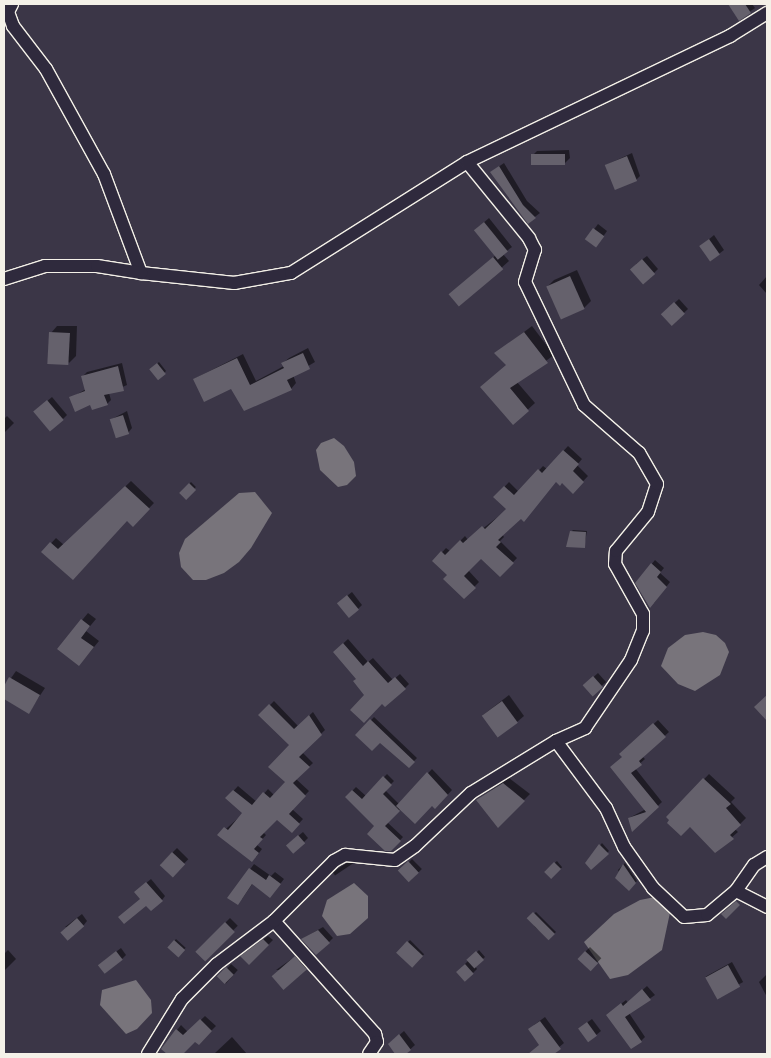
<!DOCTYPE html>
<html>
<head>
<meta charset="utf-8">
<style>
  body { margin:0 }
  #map { position:relative; width:771px; height:1058px; overflow:hidden; background:#3b3647; font-family:Kalam,sans-serif }
  div>[style] { position:absolute }
  .water>* { inset:0; background:#78747b }
  .shadow>* { inset:0; background:#0007; transform-origin:0 0 }
  .building>* { inset:0; background:#65616c; transform-origin:0 0 }
  .roads { filter:drop-shadow(1px 0 #f4f1e8) drop-shadow(-1px 0 #f4f1e8) drop-shadow(0 1px #f4f1e8) drop-shadow(0 -1px #f4f1e8) }
  .street>* { height:12px; margin:-6px; padding:0 6px; transform-origin:6px; border-radius:6px; background:#2f2a3d }
  span { translate:-50% -50%; white-space:nowrap; text-align:center; line-height:1.15; -webkit-text-stroke:4px #2f2a3d; paint-order:stroke }
  .frame { position:absolute; inset:0; border:5px solid #f4f1e8; pointer-events:none }
</style>
</head>
<body>
<div id="map">
  <div class="water">
    <div style="clip-path:polygon(334px 438px,344px 446px,354px 462px,356px 476px,347px 485px,338px 487px,320px 470px,316px 450px,321px 443px)"></div>
    <div style="clip-path:polygon(255px 492px,272px 513px,251px 548px,239px 562px,224px 573px,206px 580px,193px 580px,181px 567px,179px 553px,185px 539px,239px 493px)"></div>
    <div style="clip-path:polygon(703px 632px,716px 635px,725px 643px,729px 652px,720px 675px,695px 691px,678px 684px,661px 666px,668px 648px,685px 635px)"></div>
    <div style="clip-path:polygon(354px 883px,368px 896px,368px 918px,350px 934px,337px 936px,322px 916px,327px 900px)"></div>
    <div style="clip-path:polygon(655px 897px,671px 908px,662px 950px,628px 975px,610px 979px,584px 942px,614px 914px,640px 900px)"></div>
    <div style="clip-path:polygon(136px 980px,151px 1000px,152px 1013px,137px 1029px,126px 1034px,100px 1005px,102px 990px)"></div>
  </div>
  <div class="shadow">
    <div style="clip-path:polygon(729px 4px,752px 4px,755px 8px,739px 19px)"></div>
    <div style="clip-path:polygon(569px 150px,570px 158px,565px 163px,533px 155px,537px 151px)"></div>
    <div style="clip-path:polygon(632px 153px,640px 176px,636px 180px,606px 165px)"></div>
    <div style="clip-path:polygon(504px 163px,527px 201px,540px 213px,528px 222px,491px 172px)"></div>
    <div style="clip-path:polygon(489px 218px,512px 247px,503px 254px,509px 261px,460px 305px,458px 288px,496px 255px,475px 230px)"></div>
    <div style="clip-path:polygon(598px 224px,607px 231px,600px 241px,587px 239px)"></div>
    <div style="clip-path:polygon(714px 235px,724px 250px,711px 260px,701px 246px)"></div>
    <div style="clip-path:polygon(647px 256px,658px 269px,654px 273px,636px 264px)"></div>
    <div style="clip-path:polygon(577px 270px,591px 301px,584px 308px,547px 287px,554px 280px)"></div>
    <div style="clip-path:polygon(767px 276px,767px 294px,759px 285px)"></div>
    <div style="clip-path:polygon(679px 299px,688px 309px,672px 324px,667px 310px)"></div>
    <div style="clip-path:polygon(57px 326px,77px 326px,76px 356px,69px 363px,51px 333px)"></div>
    <div style="clip-path:polygon(532px 326px,554px 355px,517px 382px,535px 403px,513px 423px,507px 365px,496px 353px)"></div>
    <div style="clip-path:polygon(308px 348px,315px 362px,293px 375px,296px 383px,291px 389px,232px 387px,194px 379px,243px 354px,256px 381px,284px 366px,283px 363px,289px 358px)"></div>
    <div style="clip-path:polygon(159px 362px,166px 371px,158px 379px,151px 369px)"></div>
    <div style="clip-path:polygon(122px 363px,127px 385px,109px 393px,111px 400px,107px 404px,71px 398px,86px 389px,82px 377px,87px 372px)"></div>
    <div style="clip-path:polygon(52px 397px,67px 415px,63px 419px,39px 408px)"></div>
    <div style="clip-path:polygon(127px 411px,132px 428px,128px 433px,112px 419px)"></div>
    <div style="clip-path:polygon(7px 416px,14px 423px,4px 433px,4px 419px)"></div>
    <div style="clip-path:polygon(568px 446px,582px 459px,577px 465px,588px 476px,573px 492px,562px 482px,556px 481px,502px 534px,504px 537px,500px 541px,517px 558px,500px 576px,481px 557px,468px 570px,479px 582px,464px 597px,449px 575px,434px 561px,446px 548px,450px 551px,465px 536px,468px 540px,508px 509px,495px 497px,509px 482px,519px 492px,543px 466px,547px 469px)"></div>
    <div style="clip-path:polygon(131px 481px,154px 503px,133px 525px,127px 520px,78px 574px,43px 552px,56px 538px,64px 545px)"></div>
    <div style="left:191px;top:482px;width:7px;height:16px;rotate:45deg"></div>
    <div style="clip-path:polygon(573px 530px,587px 531px,584px 547px,571px 532px)"></div>
    <div style="clip-path:polygon(655px 560px,664px 568px,660px 573px,670px 582px,654px 603px,636px 583px)"></div>
    <div style="clip-path:polygon(352px 592px,362px 605px,358px 609px,343px 599px)"></div>
    <div style="clip-path:polygon(88px 613px,96px 619px,86px 631px,99px 641px,85px 658px,59px 648px)"></div>
    <div style="clip-path:polygon(348px 639px,368px 662px,373px 658px,393px 680px,400px 674px,409px 684px,405px 688px,358px 679px,334px 652px)"></div>
    <div style="clip-path:polygon(16px 671px,45px 688px,29px 712px,4px 698px,4px 688px)"></div>
    <div style="left:598px;top:673px;width:12px;height:18px;rotate:48deg"></div>
    <div style="clip-path:polygon(509px 695px,524px 716px,517px 722px,483px 715px)"></div>
    <div style="clip-path:polygon(274px 701px,298px 726px,313px 712px,325px 730px,302px 752px,313px 763px,296px 779px,309px 791px,292px 809px,303px 819px,292px 831px,277px 818px,263px 832px,266px 835px,257px 845px,262px 849px,256px 857px,219px 835px,244px 813px,227px 798px,238px 786px,257px 802px,268px 789px,274px 795px,287px 782px,290px 745px,260px 715px)"></div>
    <div style="clip-path:polygon(374px 717px,417px 758px,409px 766px,380px 741px,357px 735px)"></div>
    <div style="clip-path:polygon(658px 720px,669px 732px,642px 756px,645px 759px,635px 768px,662px 802px,633px 829px,629px 818px,646px 809px,624px 757px,625px 750px)"></div>
    <div style="clip-path:polygon(432px 769px,452px 790px,440px 803px,401px 808px,387px 822px,403px 837px,391px 850px,376px 826px,346px 797px,356px 787px,366px 796px,387px 774px,394px 781px,385px 790px,399px 804px)"></div>
    <div style="clip-path:polygon(709px 774px,735px 798px,731px 802px,746px 818px,735px 829px,738px 832px,715px 852px,690px 825px,668px 817px)"></div>
    <div style="clip-path:polygon(509px 778px,530px 794px,498px 826px,477px 800px)"></div>
    <div style="clip-path:polygon(303px 832px,308px 838px,304px 842px,292px 841px)"></div>
    <div style="clip-path:polygon(602px 843px,609px 851px,591px 868px,586px 863px)"></div>
    <div style="left:177px;top:848px;width:16px;height:23px;rotate:45deg"></div>
    <div style="left:412px;top:859px;width:14px;height:17px;rotate:45deg"></div>
    <div style="left:351px;top:860px;width:4px;height:22px;rotate:56deg"></div>
    <div style="left:557px;top:861px;width:8px;height:16px;rotate:50deg"></div>
    <div style="clip-path:polygon(625px 863px,637px 881px,629px 889px,618px 870px)"></div>
    <div style="clip-path:polygon(254px 864px,271px 876px,275px 872px,284px 879px,274px 892px,253px 883px,242px 899px,229px 898px)"></div>
    <div style="clip-path:polygon(151px 879px,165px 896px,162px 900px,142px 899px,140px 888px)"></div>
    <div style="clip-path:polygon(536px 912px,556px 932px,549px 938px,535px 927px,530px 917px)"></div>
    <div style="clip-path:polygon(82px 914px,87px 921px,83px 926px,65px 927px)"></div>
    <div style="left:230px;top:918px;width:11px;height:47px;rotate:45deg"></div>
    <div style="clip-path:polygon(323px 927px,333px 938px,329px 942px,302px 939px)"></div>
    <div style="clip-path:polygon(268px 936px,273px 940px,249px 964px,246px 952px)"></div>
    <div style="left:176px;top:939px;width:13px;height:11px;rotate:42deg"></div>
    <div style="left:410px;top:940px;width:20px;height:17px;rotate:45deg"></div>
    <div style="left:590px;top:947px;width:16px;height:16px;rotate:45deg"></div>
    <div style="clip-path:polygon(121px 948px,126px 955px,122px 959px,104px 961px)"></div>
    <div style="clip-path:polygon(8px 950px,16px 959px,4px 971px,4px 954px)"></div>
    <div style="clip-path:polygon(479px 950px,485px 957px,475px 966px,477px 969px,473px 973px,462px 967px)"></div>
    <div style="clip-path:polygon(300px 953px,310px 965px,306px 969px,276px 970px)"></div>
    <div style="left:732px;top:962px;width:23px;height:30px;rotate:61deg"></div>
    <div style="left:231px;top:964px;width:9px;height:18px;rotate:41deg"></div>
    <div style="clip-path:polygon(767px 974px,767px 997px,759px 982px)"></div>
    <div style="clip-path:polygon(647px 986px,655px 995px,629px 1013px,645px 1037px,641px 1041px,612px 1011px,626px 1000px,628px 1003px)"></div>
    <div style="clip-path:polygon(205px 1016px,216px 1026px,199px 1043px,195px 1040px,182px 1054px,169px 1054px,162px 1049px,181px 1025px,188px 1032px)"></div>
    <div style="clip-path:polygon(545px 1017px,564px 1043px,551px 1054px,529px 1054px,541px 1045px,534px 1025px)"></div>
    <div style="clip-path:polygon(592px 1019px,601px 1031px,589px 1041px,585px 1024px)"></div>
    <div style="clip-path:polygon(404px 1031px,415px 1045px,405px 1054px,397px 1054px,389px 1044px)"></div>
    <div style="clip-path:polygon(232px 1037px,247px 1054px,213px 1054px,215px 1053px)"></div>
  </div>
  <div class="building">
    <div style="clip-path:polygon(728px 4px,745px 4px,751px 13px,739px 21px)"></div>
    <div style="left:531px;top:154px;width:34px;height:11px"></div>
    <div style="left:627px;top:156px;width:27px;height:24px;rotate:68deg"></div>
    <div style="clip-path:polygon(499px 166px,523px 205px,536px 218px,528px 224px,490px 172px)"></div>
    <div style="left:484px;top:222px;width:38px;height:13px;rotate:51deg"></div>
    <div style="left:593px;top:228px;width:14px;height:14px;rotate:36deg"></div>
    <div style="left:709px;top:239px;width:19px;height:12px;rotate:55deg"></div>
    <div style="left:493px;top:257px;width:16px;height:58px;rotate:50deg"></div>
    <div style="left:642px;top:259px;width:20px;height:16px;rotate:49deg"></div>
    <div style="left:570px;top:276px;width:36px;height:26px;rotate:66deg"></div>
    <div style="left:674px;top:302px;width:16px;height:18px;rotate:47deg"></div>
    <div style="left:49px;top:332px;width:21px;height:32px;rotate:3deg"></div>
    <div style="clip-path:polygon(524px 332px,548px 363px,510px 388px,529px 411px,513px 425px,480px 387px,506px 365px,494px 353px)"></div>
    <div style="clip-path:polygon(303px 353px,310px 369px,287px 380px,292px 390px,244px 411px,231px 389px,204px 402px,193px 379px,237px 358px,250px 385px,284px 368px,281px 363px)"></div>
    <div style="left:157px;top:363px;width:14px;height:10px;rotate:51deg"></div>
    <div style="clip-path:polygon(118px 366px,124px 391px,104px 395px,108px 405px,92px 410px,90px 405px,75px 412px,69px 397px,85px 391px,81px 376px)"></div>
    <div style="left:47px;top:400px;width:26px;height:18px;rotate:50deg"></div>
    <div style="left:123px;top:415px;width:20px;height:14px;rotate:72deg"></div>
    <div style="clip-path:polygon(563px 450px,579px 464px,573px 471px,584px 482px,573px 494px,562px 483px,560px 486px,556px 482px,524px 522px,521px 519px,498px 540px,501px 542px,496px 547px,514px 563px,500px 577px,481px 559px,464px 576px,476px 588px,464px 599px,443px 579px,447px 575px,432px 561px,441px 551px,445px 555px,460px 540px,463px 543px,482px 526px,485px 529px,506px 509px,493px 497px,504px 486px,514px 495px,538px 469px,542px 473px)"></div>
    <div style="left:189px;top:483px;width:10px;height:14px;rotate:45deg"></div>
    <div style="clip-path:polygon(125px 486px,150px 509px,133px 527px,127px 521px,73px 580px,41px 552px,50px 542px,58px 549px)"></div>
    <div style="clip-path:polygon(570px 531px,586px 532px,585px 548px,566px 547px)"></div>
    <div style="clip-path:polygon(651px 563px,661px 572px,657px 577px,667px 587px,650px 608px,635px 583px)"></div>
    <div style="left:347px;top:595px;width:19px;height:13px;rotate:51deg"></div>
    <div style="clip-path:polygon(81px 619px,90px 626px,81px 638px,94px 647px,79px 666px,57px 649px)"></div>
    <div style="clip-path:polygon(343px 643px,363px 666px,368px 661px,388px 683px,395px 677px,406px 689px,385px 707px,382px 704px,364px 723px,350px 710px,364px 695px,353px 681px,356px 679px,333px 652px)"></div>
    <div style="left:593px;top:676px;width:15px;height:14px;rotate:48deg"></div>
    <div style="clip-path:polygon(9px 677px,40px 695px,29px 714px,4px 699px,4px 686px)"></div>
    <div style="clip-path:polygon(767px 695px,767px 721px,754px 707px)"></div>
    <div style="left:502px;top:701px;width:27px;height:25px;rotate:54deg"></div>
    <div style="clip-path:polygon(269px 704px,294px 729px,309px 715px,322px 735px,299px 757px,310px 767px,293px 783px,306px 796px,289px 814px,300px 824px,292px 833px,277px 820px,260px 837px,263px 839px,254px 849px,259px 853px,252px 862px,217px 835px,224px 827px,228px 830px,242px 813px,225px 798px,233px 790px,252px 805px,263px 792px,270px 798px,285px 782px,268px 767px,289px 745px,258px 715px)"></div>
    <div style="clip-path:polygon(370px 719px,415px 762px,409px 768px,380px 743px,372px 751px,355px 735px)"></div>
    <div style="clip-path:polygon(653px 723px,666px 737px,639px 761px,642px 765px,631px 773px,659px 807px,632px 832px,628px 818px,646px 812px,610px 767px,622px 757px,619px 754px)"></div>
    <div style="clip-path:polygon(427px 772px,448px 795px,435px 809px,432px 806px,415px 824px,396px 806px)"></div>
    <div style="clip-path:polygon(383px 776px,392px 785px,383px 794px,400px 811px,385px 826px,401px 841px,391px 851px,385px 851px,367px 834px,374px 826px,345px 797px,352px 790px,362px 799px)"></div>
    <div style="clip-path:polygon(703px 778px,731px 804px,726px 808px,741px 825px,730px 835px,734px 839px,715px 853px,690px 827px,681px 836px,667px 823px,669px 820px,666px 817px)"></div>
    <div style="clip-path:polygon(503px 783px,525px 801px,498px 828px,476px 800px)"></div>
    <div style="left:298px;top:835px;width:11px;height:16px;rotate:49deg"></div>
    <div style="clip-path:polygon(599px 844px,609px 854px,591px 870px,585px 863px)"></div>
    <div style="left:172px;top:852px;width:18px;height:18px;rotate:43deg"></div>
    <div style="left:408px;top:861px;width:16px;height:14px;rotate:47deg"></div>
    <div style="left:554px;top:862px;width:10px;height:14px;rotate:45deg"></div>
    <div style="clip-path:polygon(623px 864px,636px 883px,629px 891px,615px 878px)"></div>
    <div style="clip-path:polygon(249px 868px,266px 880px,269px 875px,281px 884px,270px 898px,252px 884px,238px 905px,227px 898px)"></div>
    <div style="clip-path:polygon(146px 882px,163px 901px,151px 911px,146px 906px,124px 924px,118px 917px,140px 899px,134px 892px)"></div>
    <div style="clip-path:polygon(736px 901px,740px 905px,726px 919px,721px 914px)"></div>
    <div style="left:533px;top:912px;width:31px;height:9px;rotate:45deg"></div>
    <div style="left:77px;top:918px;width:11px;height:22px;rotate:49deg"></div>
    <div style="left:225px;top:922px;width:14px;height:42px;rotate:45deg"></div>
    <div style="clip-path:polygon(318px 930px,330px 943px,316px 955px,301px 939px)"></div>
    <div style="clip-path:polygon(263px 939px,269px 945px,249px 965px,240px 956px)"></div>
    <div style="left:174px;top:940px;width:15px;height:10px;rotate:42deg"></div>
    <div style="left:407px;top:941px;width:22px;height:16px;rotate:43deg"></div>
    <div style="left:116px;top:951px;width:11px;height:23px;rotate:52deg"></div>
    <div style="left:476px;top:951px;width:12px;height:13px;rotate:48deg"></div>
    <div style="left:585px;top:951px;width:18px;height:11px;rotate:43deg"></div>
    <div style="left:295px;top:956px;width:18px;height:31px;rotate:49deg"></div>
    <div style="left:465px;top:964px;width:13px;height:12px;rotate:48deg"></div>
    <div style="left:728px;top:965px;width:25px;height:26px;rotate:61deg"></div>
    <div style="left:226px;top:967px;width:11px;height:13px;rotate:45deg"></div>
    <div style="clip-path:polygon(642px 989px,651px 1000px,625px 1017px,642px 1042px,631px 1049px,606px 1015px,621px 1003px,623px 1006px)"></div>
    <div style="clip-path:polygon(200px 1019px,212px 1031px,199px 1045px,195px 1042px,183px 1054px,167px 1054px,161px 1049px,176px 1029px,183px 1035px)"></div>
    <div style="clip-path:polygon(540px 1021px,561px 1049px,554px 1054px,528px 1054px,539px 1045px,528px 1029px)"></div>
    <div style="left:587px;top:1022px;width:17px;height:11px;rotate:54deg"></div>
    <div style="clip-path:polygon(399px 1034px,411px 1050px,406px 1054px,395px 1054px,388px 1044px)"></div>
  </div>
  <div class="roads">
    <div class="street">
      <div style="left:12px;top:4px;width:9px;rotate:117deg"></div>
      <div style="left:8px;top:12px;width:15px;rotate:70deg"></div>
      <div style="left:13px;top:26px;width:54px;rotate:52.5deg"></div>
      <div style="left:46px;top:69px;width:120px;rotate:61.1deg"></div>
      <div style="left:104px;top:174px;width:106px;rotate:69.5deg"></div>
      <div style="left:141px;top:273px;width:94px;rotate:6.1deg"></div>
      <div style="left:234px;top:283px;width:58px;rotate:-10deg"></div>
      <div style="left:291px;top:273px;width:208px;rotate:-32.2deg"></div>
      <div style="left:467px;top:162px;width:292px;rotate:-25.6deg"></div>
      <div style="left:730px;top:36px;width:44px;rotate:-31.9deg"></div>
      <div style="left:4px;top:279px;width:43px;rotate:-17.6deg"></div>
      <div style="left:45px;top:266px;width:52px"></div>
      <div style="left:97px;top:266px;width:45px;rotate:9deg"></div>
      <div style="left:556px;top:741px;width:84px;rotate:53.3deg"></div>
      <div style="left:606px;top:808px;width:43px;rotate:65.2deg"></div>
      <div style="left:624px;top:847px;width:50px;rotate:54.7deg"></div>
      <div style="left:653px;top:888px;width:42px;rotate:43.1deg"></div>
      <div style="left:684px;top:917px;width:23px;rotate:-5deg"></div>
      <div style="left:707px;top:915px;width:38px;rotate:-40deg"></div>
      <div style="left:767px;top:857px;width:15px;rotate:148deg"></div>
      <div style="left:754px;top:865px;width:32px;rotate:125deg"></div>
      <div style="left:736px;top:891px;width:35px;rotate:27deg"></div>
      <div style="left:274px;top:921px;width:152px;rotate:48.2deg"></div>
      <div style="left:375px;top:1034px;width:8px;rotate:76deg"></div>
      <div style="left:377px;top:1042px;width:14px;rotate:124deg"></div>
      <div style="left:148px;top:1054px;width:65px;rotate:-58.3deg"></div>
      <div style="left:182px;top:999px;width:49px;rotate:-45deg"></div>
      <div style="left:217px;top:964px;width:71px;rotate:-37deg"></div>
      <div style="left:274px;top:921px;width:85px;rotate:-45deg"></div>
      <div style="left:334px;top:861px;width:13px;rotate:-29deg"></div>
      <div style="left:345px;top:855px;width:50px;rotate:5.7deg"></div>
      <div style="left:395px;top:860px;width:24px;rotate:-35deg"></div>
      <div style="left:415px;top:846px;width:77px;rotate:-43.4deg"></div>
      <div style="left:471px;top:793px;width:100px;rotate:-31.5deg"></div>
      <div style="left:556px;top:741px;width:32px;rotate:-24deg"></div>
      <div style="left:585px;top:728px;width:82px;rotate:-55.9deg"></div>
      <div style="left:631px;top:660px;width:31px;rotate:-68deg"></div>
      <div style="left:643px;top:631px;width:17px;rotate:-90deg"></div>
      <div style="left:643px;top:614px;width:57px;rotate:-119.2deg"></div>
      <div style="left:615px;top:564px;width:13px;rotate:-86deg"></div>
      <div style="left:616px;top:551px;width:50px;rotate:-50.6deg"></div>
      <div style="left:648px;top:512px;width:29px;rotate:-72deg"></div>
      <div style="left:657px;top:484px;width:36px;rotate:-120deg"></div>
      <div style="left:639px;top:453px;width:73px;rotate:-138.9deg"></div>
      <div style="left:584px;top:405px;width:136px;rotate:-115.6deg"></div>
      <div style="left:525px;top:282px;width:34px;rotate:-73deg"></div>
      <div style="left:535px;top:250px;width:13px;rotate:-117deg"></div>
      <div style="left:529px;top:238px;width:98px;rotate:-129.2deg"></div>
    </div>
  </div>
  <div class="frame"></div>
</div>
</body>
</html>
